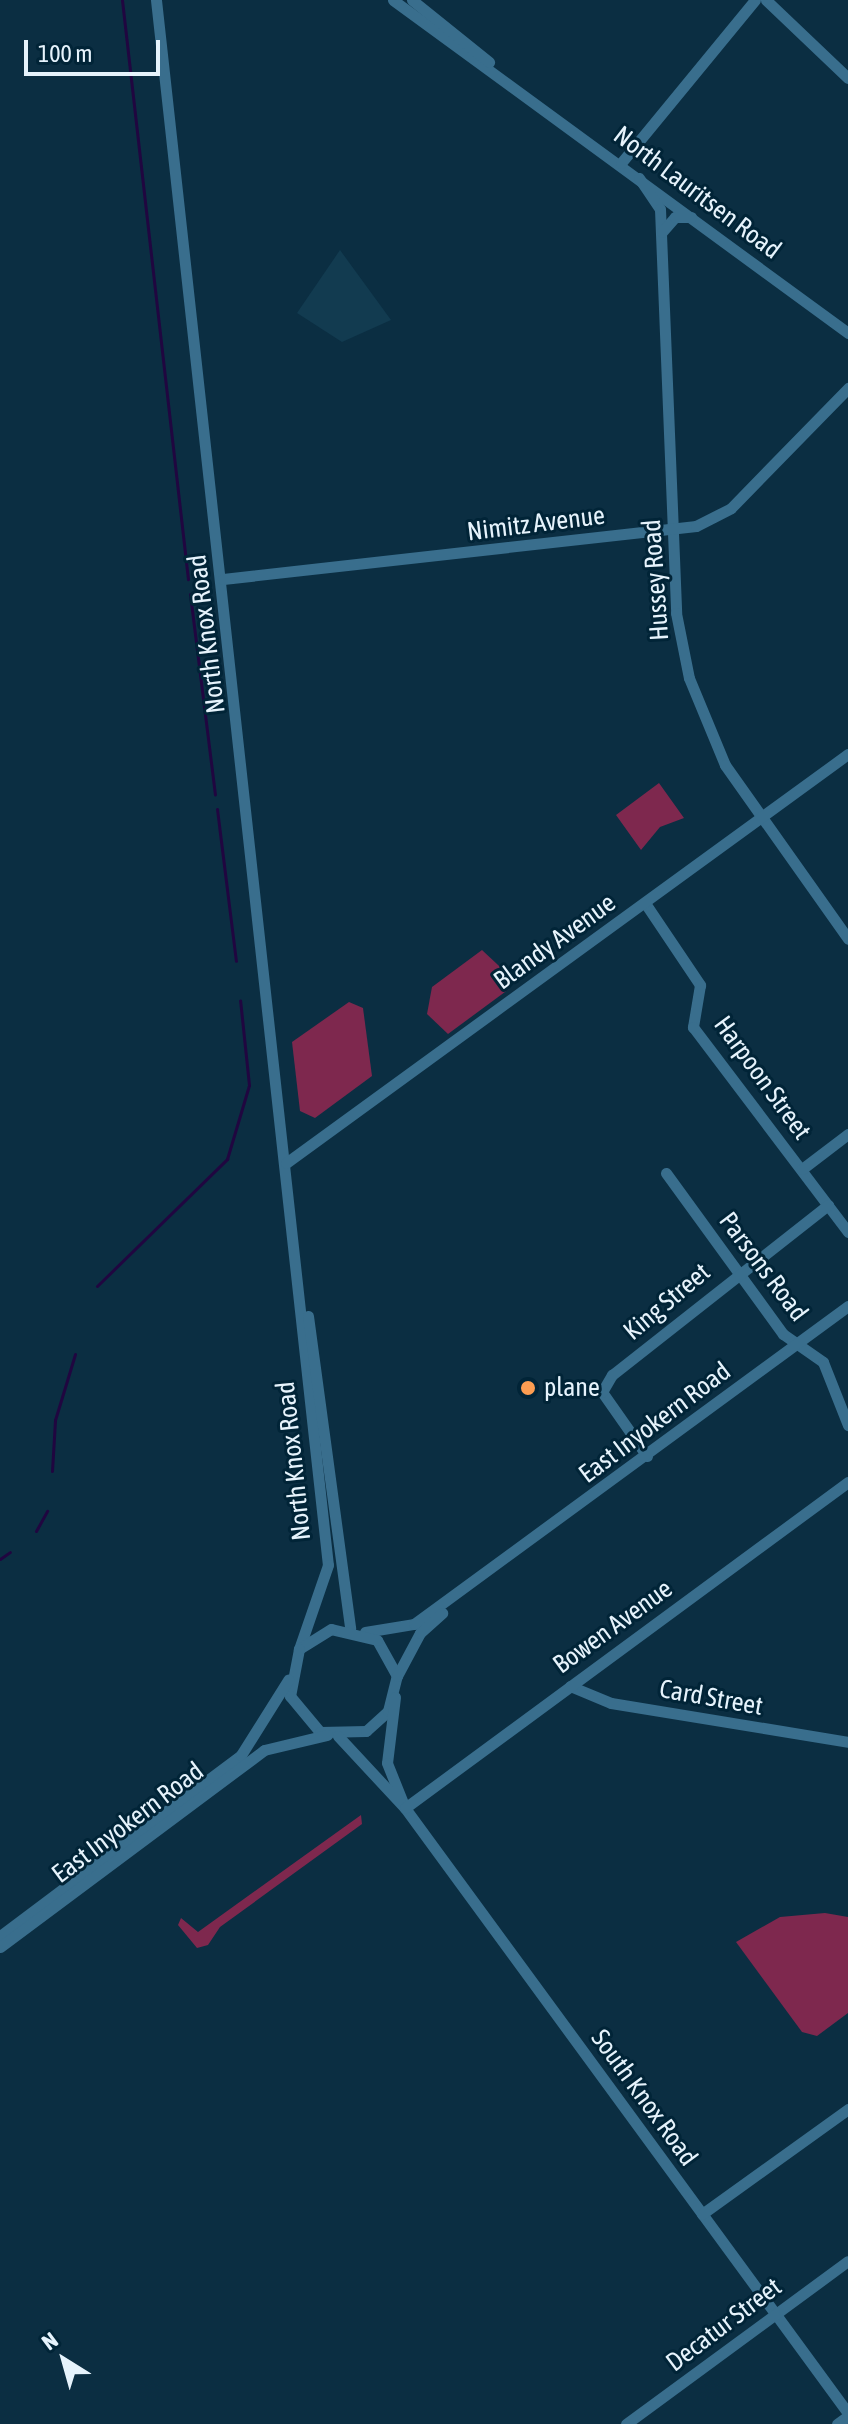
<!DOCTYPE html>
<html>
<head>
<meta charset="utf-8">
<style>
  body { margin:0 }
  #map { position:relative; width:848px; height:2424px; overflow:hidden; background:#0b2e42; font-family:"Asap Condensed",sans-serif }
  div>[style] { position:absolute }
  .built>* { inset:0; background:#123b50 }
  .green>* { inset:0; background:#7e284e }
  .stream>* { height:3px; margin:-1.5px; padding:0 1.5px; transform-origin:1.5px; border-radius:1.5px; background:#200640 }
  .minor>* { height:11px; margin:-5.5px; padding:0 5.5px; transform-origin:5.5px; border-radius:5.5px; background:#396e8d }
  .dots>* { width:22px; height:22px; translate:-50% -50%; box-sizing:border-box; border:4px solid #012437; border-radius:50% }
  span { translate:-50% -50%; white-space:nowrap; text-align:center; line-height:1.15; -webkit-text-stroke:6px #012437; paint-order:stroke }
  .street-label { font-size:26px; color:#e6f3fc }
  .poi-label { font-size:26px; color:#e6f3fc }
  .left { translate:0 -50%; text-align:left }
  .north { position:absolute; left:24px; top:2320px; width:80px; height:80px; -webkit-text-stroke:6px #012437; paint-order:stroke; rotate:323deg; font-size:22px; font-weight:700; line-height:32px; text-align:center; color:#e6f3fc }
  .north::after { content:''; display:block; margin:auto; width:28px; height:36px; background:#e6f3fc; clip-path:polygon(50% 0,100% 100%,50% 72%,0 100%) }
  .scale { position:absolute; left:24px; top:40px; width:136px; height:36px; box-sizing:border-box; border:4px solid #e6f3fc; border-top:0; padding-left:10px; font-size:24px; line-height:28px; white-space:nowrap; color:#e6f3fc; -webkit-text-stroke:6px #012437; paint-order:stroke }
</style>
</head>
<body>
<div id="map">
  <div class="built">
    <div style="clip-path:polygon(340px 250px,391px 320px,342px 342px,297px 313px)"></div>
  </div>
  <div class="green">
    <div style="clip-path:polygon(659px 783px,684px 818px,660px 827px,641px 850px,616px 815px)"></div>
    <div style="clip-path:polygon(482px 950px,512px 978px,509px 989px,448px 1034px,427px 1014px,432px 987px)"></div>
    <div style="clip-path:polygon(349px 1002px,363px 1008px,372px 1076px,315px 1118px,300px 1111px,292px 1042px)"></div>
    <div style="clip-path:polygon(361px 1815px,362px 1824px,220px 1927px,208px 1945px,197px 1948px,178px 1925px,181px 1918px,198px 1932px)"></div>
    <div style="clip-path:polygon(825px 1913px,848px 1917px,848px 2013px,817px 2036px,802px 2032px,736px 1942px,780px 1917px)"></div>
  </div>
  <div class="stream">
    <div style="left:122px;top:0;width:583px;rotate:83.5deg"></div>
    <div style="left:190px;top:594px;width:202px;rotate:82.9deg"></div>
    <div style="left:217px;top:809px;width:153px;rotate:82.9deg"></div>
    <div style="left:97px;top:1286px;width:182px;rotate:-44.3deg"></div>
    <div style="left:227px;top:1159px;width:77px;rotate:-73.4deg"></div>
    <div style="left:249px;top:1085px;width:85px;rotate:-96deg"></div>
    <div style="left:52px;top:1471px;width:51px;rotate:-86.6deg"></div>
    <div style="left:55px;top:1420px;width:69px;rotate:-73.1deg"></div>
    <div style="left:36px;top:1531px;width:23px;rotate:-61deg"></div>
    <div style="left:0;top:1559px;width:12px;rotate:-35deg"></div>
  </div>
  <div class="minor">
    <div style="left:156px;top:0;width:1574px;rotate:83.73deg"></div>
    <div style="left:328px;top:1565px;width:89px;rotate:109deg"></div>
    <div style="left:393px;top:0;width:564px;rotate:36.2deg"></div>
    <div style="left:412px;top:0;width:99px;rotate:38.8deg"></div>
    <div style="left:766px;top:0;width:113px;rotate:43.6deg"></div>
    <div style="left:621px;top:163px;width:211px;rotate:-50.6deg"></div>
    <div style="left:639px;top:178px;width:37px;rotate:56deg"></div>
    <div style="left:660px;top:209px;width:404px;rotate:87.7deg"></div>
    <div style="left:676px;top:613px;width:66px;rotate:78.7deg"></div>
    <div style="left:689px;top:678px;width:94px;rotate:67.5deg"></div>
    <div style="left:725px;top:765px;width:213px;rotate:54.7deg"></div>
    <div style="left:662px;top:232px;width:20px;rotate:-49deg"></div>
    <div style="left:675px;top:217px;width:16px"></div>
    <div style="left:223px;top:579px;width:476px;rotate:-6.4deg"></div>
    <div style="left:696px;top:526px;width:39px;rotate:-27deg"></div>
    <div style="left:731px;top:508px;width:168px;rotate:-45.7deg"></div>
    <div style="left:645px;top:903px;width:99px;rotate:56.1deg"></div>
    <div style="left:700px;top:985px;width:43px;rotate:99.5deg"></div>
    <div style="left:693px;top:1027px;width:257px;rotate:52.9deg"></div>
    <div style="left:286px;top:1163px;width:695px;rotate:-36.05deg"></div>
    <div style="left:802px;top:1169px;width:58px;rotate:-37.3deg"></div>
    <div style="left:666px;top:1173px;width:199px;rotate:54deg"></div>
    <div style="left:783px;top:1334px;width:49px;rotate:35deg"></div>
    <div style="left:823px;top:1362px;width:68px;rotate:68.4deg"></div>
    <div style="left:308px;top:1316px;width:315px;rotate:82.3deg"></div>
    <div style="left:647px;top:1456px;width:78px;rotate:-125.1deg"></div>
    <div style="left:602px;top:1392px;width:20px;rotate:-60deg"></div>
    <div style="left:612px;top:1375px;width:275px;rotate:-38.2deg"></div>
    <div style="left:365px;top:1632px;width:50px;rotate:-9.3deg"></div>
    <div style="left:414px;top:1624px;width:538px;rotate:-36.23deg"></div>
    <div style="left:397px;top:1676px;width:41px;rotate:-119.1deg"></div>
    <div style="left:377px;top:1640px;width:47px;rotate:-166.6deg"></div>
    <div style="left:331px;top:1629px;width:38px;rotate:148deg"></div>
    <div style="left:299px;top:1649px;width:48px;rotate:100.8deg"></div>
    <div style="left:290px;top:1696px;width:47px;rotate:50.2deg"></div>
    <div style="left:320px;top:1732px;width:46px;rotate:-1.2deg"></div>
    <div style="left:366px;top:1731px;width:30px;rotate:-42deg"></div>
    <div style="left:388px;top:1711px;width:36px;rotate:-76deg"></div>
    <div style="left:397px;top:1676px;width:49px;rotate:-61.9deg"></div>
    <div style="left:420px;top:1633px;width:30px;rotate:-42deg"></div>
    <div style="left:570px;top:1686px;width:44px;rotate:22.5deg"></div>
    <div style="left:611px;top:1703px;width:240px;rotate:9.3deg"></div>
    <div style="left:395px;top:1697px;width:66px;rotate:96.9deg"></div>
    <div style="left:387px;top:1763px;width:48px;rotate:68.2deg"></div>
    <div style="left:405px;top:1808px;width:750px;rotate:53.79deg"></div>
    <div style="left:338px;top:1736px;width:98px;rotate:47.1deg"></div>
    <div style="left:405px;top:1808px;width:550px;rotate:-36.35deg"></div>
    <div style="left:0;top:1936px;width:301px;rotate:-36.9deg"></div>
    <div style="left:241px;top:1755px;width:89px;rotate:-57.9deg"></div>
    <div style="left:0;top:1947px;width:329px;rotate:-36.7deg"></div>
    <div style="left:264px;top:1750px;width:65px;rotate:-13.4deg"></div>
    <div style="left:702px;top:2214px;width:180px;rotate:-35.7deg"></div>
    <div style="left:626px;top:2424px;width:275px;rotate:-36.3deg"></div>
    <div style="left:837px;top:2424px;width:14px;rotate:-36deg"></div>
  </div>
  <div class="dots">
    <div style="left:528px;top:1388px;background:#fc9d52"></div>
  </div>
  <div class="street-label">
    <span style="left:697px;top:193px;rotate:37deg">North Lauritsen Road</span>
    <span style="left:536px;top:524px;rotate:-7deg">Nimitz Avenue</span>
    <span style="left:656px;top:580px;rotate:-94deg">Hussey Road</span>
    <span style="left:207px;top:634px;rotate:-97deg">North Knox Road</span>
    <span style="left:555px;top:942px;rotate:-36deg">Blandy Avenue</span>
    <span style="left:762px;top:1078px;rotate:54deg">Harpoon Street</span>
    <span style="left:763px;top:1267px;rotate:53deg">Parsons Road</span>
    <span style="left:667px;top:1302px;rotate:-40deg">King Street</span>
    <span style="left:655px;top:1423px;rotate:-37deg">East Inyokern Road</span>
    <span style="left:294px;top:1461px;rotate:-96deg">North Knox Road</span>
    <span style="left:613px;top:1627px;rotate:-36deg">Bowen Avenue</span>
    <span style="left:711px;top:1698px;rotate:10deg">Card Street</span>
    <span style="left:128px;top:1823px;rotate:-37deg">East Inyokern Road</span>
    <span style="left:644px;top:2098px;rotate:54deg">South Knox Road</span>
    <span style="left:724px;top:2325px;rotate:-37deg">Decatur Street</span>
  </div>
  <div class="poi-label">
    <span class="left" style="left:544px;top:1388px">plane</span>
  </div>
  <div class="north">N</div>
  <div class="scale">100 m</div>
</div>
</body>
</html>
